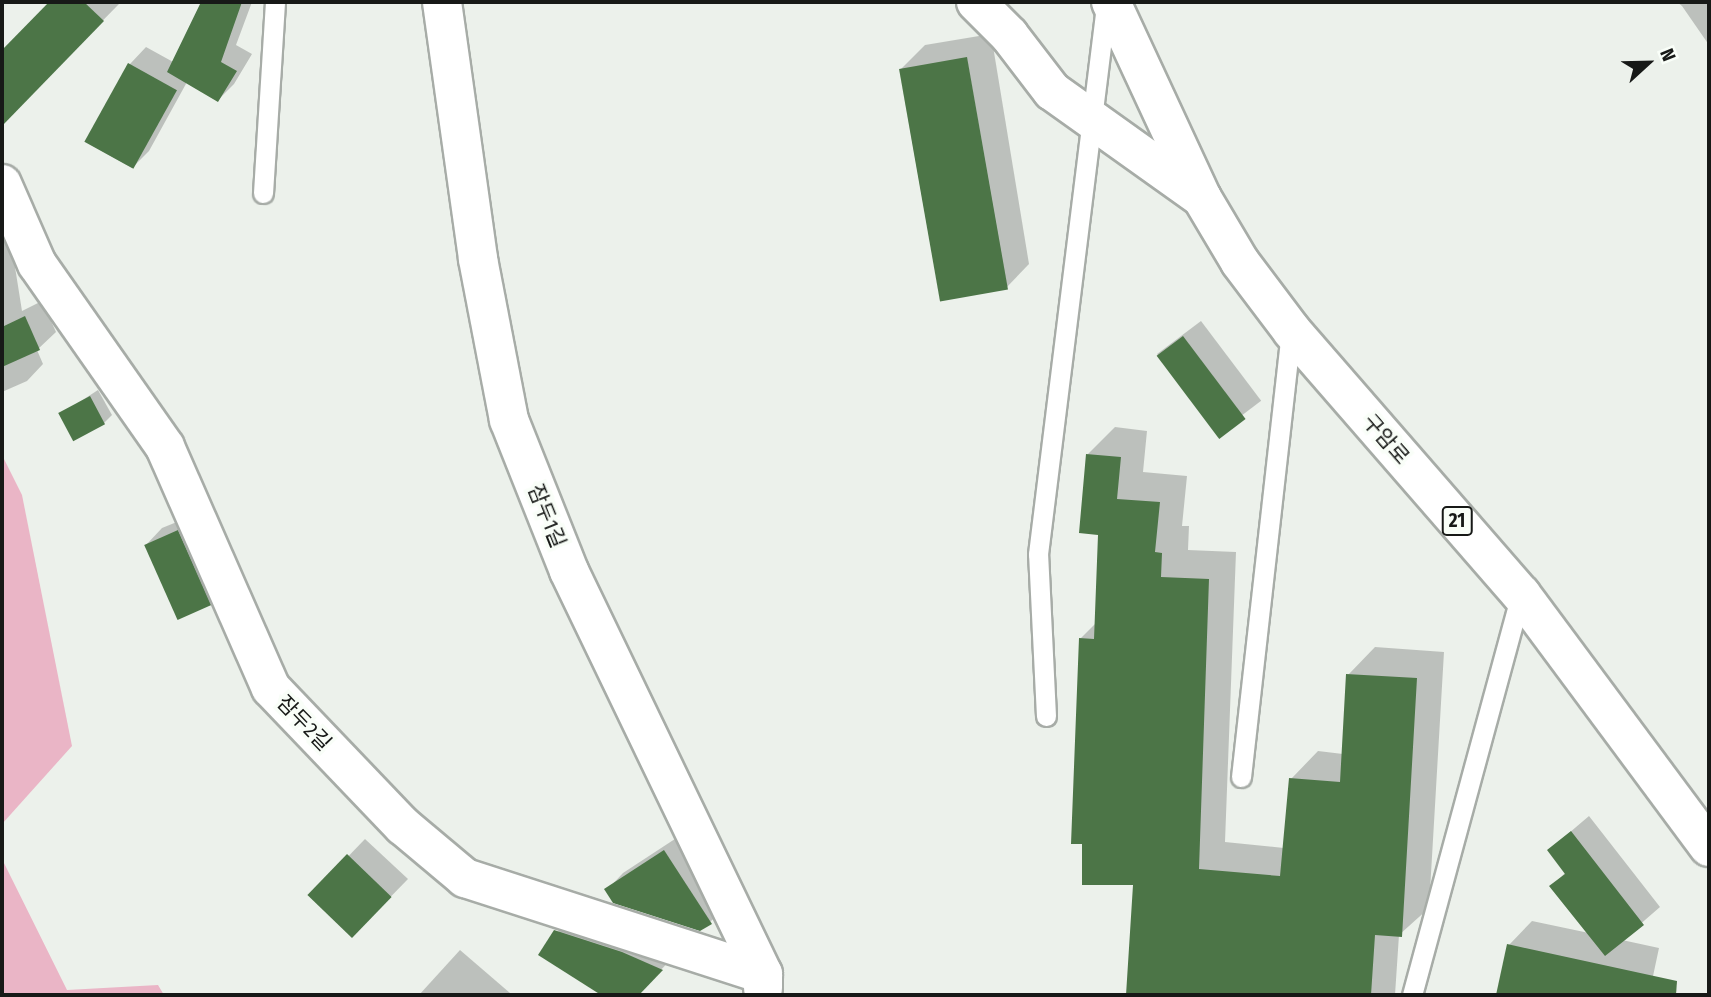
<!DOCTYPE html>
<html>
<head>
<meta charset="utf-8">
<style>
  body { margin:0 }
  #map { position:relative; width:1711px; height:997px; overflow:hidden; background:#ecf1eb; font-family:"Fira Sans Condensed","Noto Sans KR",sans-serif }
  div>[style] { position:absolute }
  .green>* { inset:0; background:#eab5c6 }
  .shadow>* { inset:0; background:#0003; transform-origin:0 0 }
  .building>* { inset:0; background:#4c7547; transform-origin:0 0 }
  .roads { filter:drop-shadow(2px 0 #a7aca7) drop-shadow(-2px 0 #a7aca7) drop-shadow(0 2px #a7aca7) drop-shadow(0 -2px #a7aca7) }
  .lane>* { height:19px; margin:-9.5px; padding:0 9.5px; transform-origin:9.5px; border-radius:9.5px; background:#fff }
  .street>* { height:38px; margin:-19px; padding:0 19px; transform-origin:19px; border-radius:19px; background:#fff }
  .secondary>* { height:38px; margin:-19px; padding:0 19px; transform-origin:19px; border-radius:19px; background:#fff }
  .primary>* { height:38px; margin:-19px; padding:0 19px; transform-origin:19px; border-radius:19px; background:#fff }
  span { translate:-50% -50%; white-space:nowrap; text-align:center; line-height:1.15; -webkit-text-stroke:7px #f9fef8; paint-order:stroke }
  .shield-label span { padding:2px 5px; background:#f9fef8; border:2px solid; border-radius:5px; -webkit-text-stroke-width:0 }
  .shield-label { font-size:19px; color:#171917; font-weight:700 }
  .street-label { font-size:21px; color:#171917 }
  .frame { position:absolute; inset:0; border:4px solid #171917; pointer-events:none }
  .north { position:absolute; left:1613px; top:28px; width:70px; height:70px; -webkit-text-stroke:5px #f9fef8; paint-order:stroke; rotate:68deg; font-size:19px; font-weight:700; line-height:28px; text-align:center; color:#171917 }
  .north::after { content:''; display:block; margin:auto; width:24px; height:32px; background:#171917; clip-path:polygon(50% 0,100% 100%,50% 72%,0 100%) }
</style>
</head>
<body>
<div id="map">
  <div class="green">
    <div style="clip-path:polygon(2px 455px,22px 495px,72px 746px,2px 824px)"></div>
    <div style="clip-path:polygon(2px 859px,67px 990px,158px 985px,164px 995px,2px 995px)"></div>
  </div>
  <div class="shadow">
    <div style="clip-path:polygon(52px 2px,119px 4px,16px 109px,2px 95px,2px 53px)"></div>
    <div style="clip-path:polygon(203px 2px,252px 2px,236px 45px,252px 54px,234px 84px,218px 100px,187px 82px,149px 151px,132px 168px,86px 142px,130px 64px,146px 47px,175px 63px)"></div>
    <div style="clip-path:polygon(1677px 2px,1709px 2px,1709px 45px,1682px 6px)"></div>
    <div style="clip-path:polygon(991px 34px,1029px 264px,1006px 288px,901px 69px,925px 45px)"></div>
    <div style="clip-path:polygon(2px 185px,22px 311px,42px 301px,56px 332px,37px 350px,43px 364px,27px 381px,2px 392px)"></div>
    <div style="left:1201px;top:321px;width:100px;height:55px;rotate:53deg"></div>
    <div style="clip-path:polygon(98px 390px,112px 415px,104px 423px,61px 414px)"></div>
    <div style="clip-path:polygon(1115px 427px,1147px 431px,1143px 472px,1187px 476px,1182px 526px,1189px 526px,1188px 550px,1236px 552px,1225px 842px,1284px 848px,1291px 779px,1318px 751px,1343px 754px,1348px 675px,1375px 647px,1444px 652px,1429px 908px,1399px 935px,1395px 995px,1128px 995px,1135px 883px,1080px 639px,1097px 622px,1100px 533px,1088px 454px)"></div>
    <div style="clip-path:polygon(194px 515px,226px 587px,210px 604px,146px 545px,162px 528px)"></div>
    <div style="clip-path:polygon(1589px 816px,1660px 907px,1622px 940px,1659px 948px,1649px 995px,1498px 995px,1509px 945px,1532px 921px,1589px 933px,1552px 886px,1566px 872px,1549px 850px)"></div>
    <div style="clip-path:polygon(681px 835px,727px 906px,710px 922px,607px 890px,623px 873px)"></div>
    <div style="clip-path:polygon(365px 839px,408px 879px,369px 919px,311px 895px)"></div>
    <div style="clip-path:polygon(572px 914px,677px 953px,637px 995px,604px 995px,541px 954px)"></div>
    <div style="clip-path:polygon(460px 950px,510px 993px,508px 995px,419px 995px)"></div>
  </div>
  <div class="building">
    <div style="clip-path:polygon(49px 2px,84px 2px,104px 21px,2px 126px,2px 50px)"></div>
    <div style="clip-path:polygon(201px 2px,242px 2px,221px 62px,237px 71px,218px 102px,167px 72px)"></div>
    <div style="left:967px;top:57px;width:236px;height:69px;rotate:80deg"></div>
    <div style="left:128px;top:63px;width:56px;height:90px;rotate:29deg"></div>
    <div style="clip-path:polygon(25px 316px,40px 350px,2px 367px,2px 327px)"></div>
    <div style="left:1183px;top:336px;width:104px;height:33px;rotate:53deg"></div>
    <div style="left:90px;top:396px;width:32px;height:36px;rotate:62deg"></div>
    <div style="clip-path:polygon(1086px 454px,1121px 457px,1117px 499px,1160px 502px,1155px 552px,1162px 553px,1161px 577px,1209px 579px,1199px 869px,1280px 876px,1289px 778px,1340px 782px,1346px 674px,1417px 678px,1402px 937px,1375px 935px,1371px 995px,1126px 995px,1133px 885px,1082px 885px,1082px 844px,1071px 844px,1079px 638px,1094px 639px,1098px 535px,1079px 533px)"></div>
    <div style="left:178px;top:530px;width:82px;height:37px;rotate:66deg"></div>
    <div style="clip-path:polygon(1571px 831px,1644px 925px,1605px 956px,1549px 886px,1565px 874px,1547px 850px)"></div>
    <div style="clip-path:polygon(664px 850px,712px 924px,700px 931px,613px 903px,604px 889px)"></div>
    <div style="left:347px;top:854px;width:62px;height:57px;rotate:44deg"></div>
    <div style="clip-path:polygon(554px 930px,622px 952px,663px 970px,639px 995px,601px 995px,538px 955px)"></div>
    <div style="clip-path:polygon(1507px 944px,1677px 981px,1676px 995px,1496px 995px)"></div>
  </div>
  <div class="roads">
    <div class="lane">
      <div style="left:263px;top:193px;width:191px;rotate:-86.4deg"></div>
      <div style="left:1046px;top:716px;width:162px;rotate:-92.8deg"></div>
      <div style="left:1038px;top:554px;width:552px;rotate:-82.93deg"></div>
      <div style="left:1241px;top:777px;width:448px;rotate:-83.6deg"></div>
      <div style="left:1412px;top:995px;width:416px;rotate:-74.8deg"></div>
    </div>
    <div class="street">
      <div style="left:442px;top:2px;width:260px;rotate:82deg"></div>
      <div style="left:478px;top:259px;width:164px;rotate:79.1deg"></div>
      <div style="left:509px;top:420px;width:162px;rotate:68.3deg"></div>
      <div style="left:569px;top:571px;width:447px;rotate:64.3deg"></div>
      <div style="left:763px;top:974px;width:14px;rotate:90deg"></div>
      <div style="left:2px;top:184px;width:87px;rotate:66.4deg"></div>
      <div style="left:37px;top:264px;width:223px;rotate:55deg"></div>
      <div style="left:165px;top:447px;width:263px;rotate:66.3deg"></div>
      <div style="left:271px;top:688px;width:191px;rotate:46.3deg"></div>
      <div style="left:403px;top:826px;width:81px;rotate:40deg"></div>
      <div style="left:465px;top:878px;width:313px;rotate:17.9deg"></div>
    </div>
    <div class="secondary">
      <div style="left:976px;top:2px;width:47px;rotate:45deg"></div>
      <div style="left:1009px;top:35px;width:71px;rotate:52.5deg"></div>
      <div style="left:1052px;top:91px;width:184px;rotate:35.5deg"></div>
    </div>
    <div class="primary">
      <div style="left:1111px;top:2px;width:216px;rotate:65.1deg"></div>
      <div style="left:1202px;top:198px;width:74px;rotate:59.3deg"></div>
      <div style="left:1240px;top:262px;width:86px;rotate:53deg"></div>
      <div style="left:1292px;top:331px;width:349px;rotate:49deg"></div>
      <div style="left:1521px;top:594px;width:315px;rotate:53.4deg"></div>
    </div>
  </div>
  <div class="shield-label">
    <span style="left:1457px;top:521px">21</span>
  </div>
  <div class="street-label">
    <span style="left:1386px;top:439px;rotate:49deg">구암로</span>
    <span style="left:547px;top:516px;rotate:68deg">잠두1길</span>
    <span style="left:304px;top:723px;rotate:46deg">잠두2길</span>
  </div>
  <div class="frame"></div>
  <div class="north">N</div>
</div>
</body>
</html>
